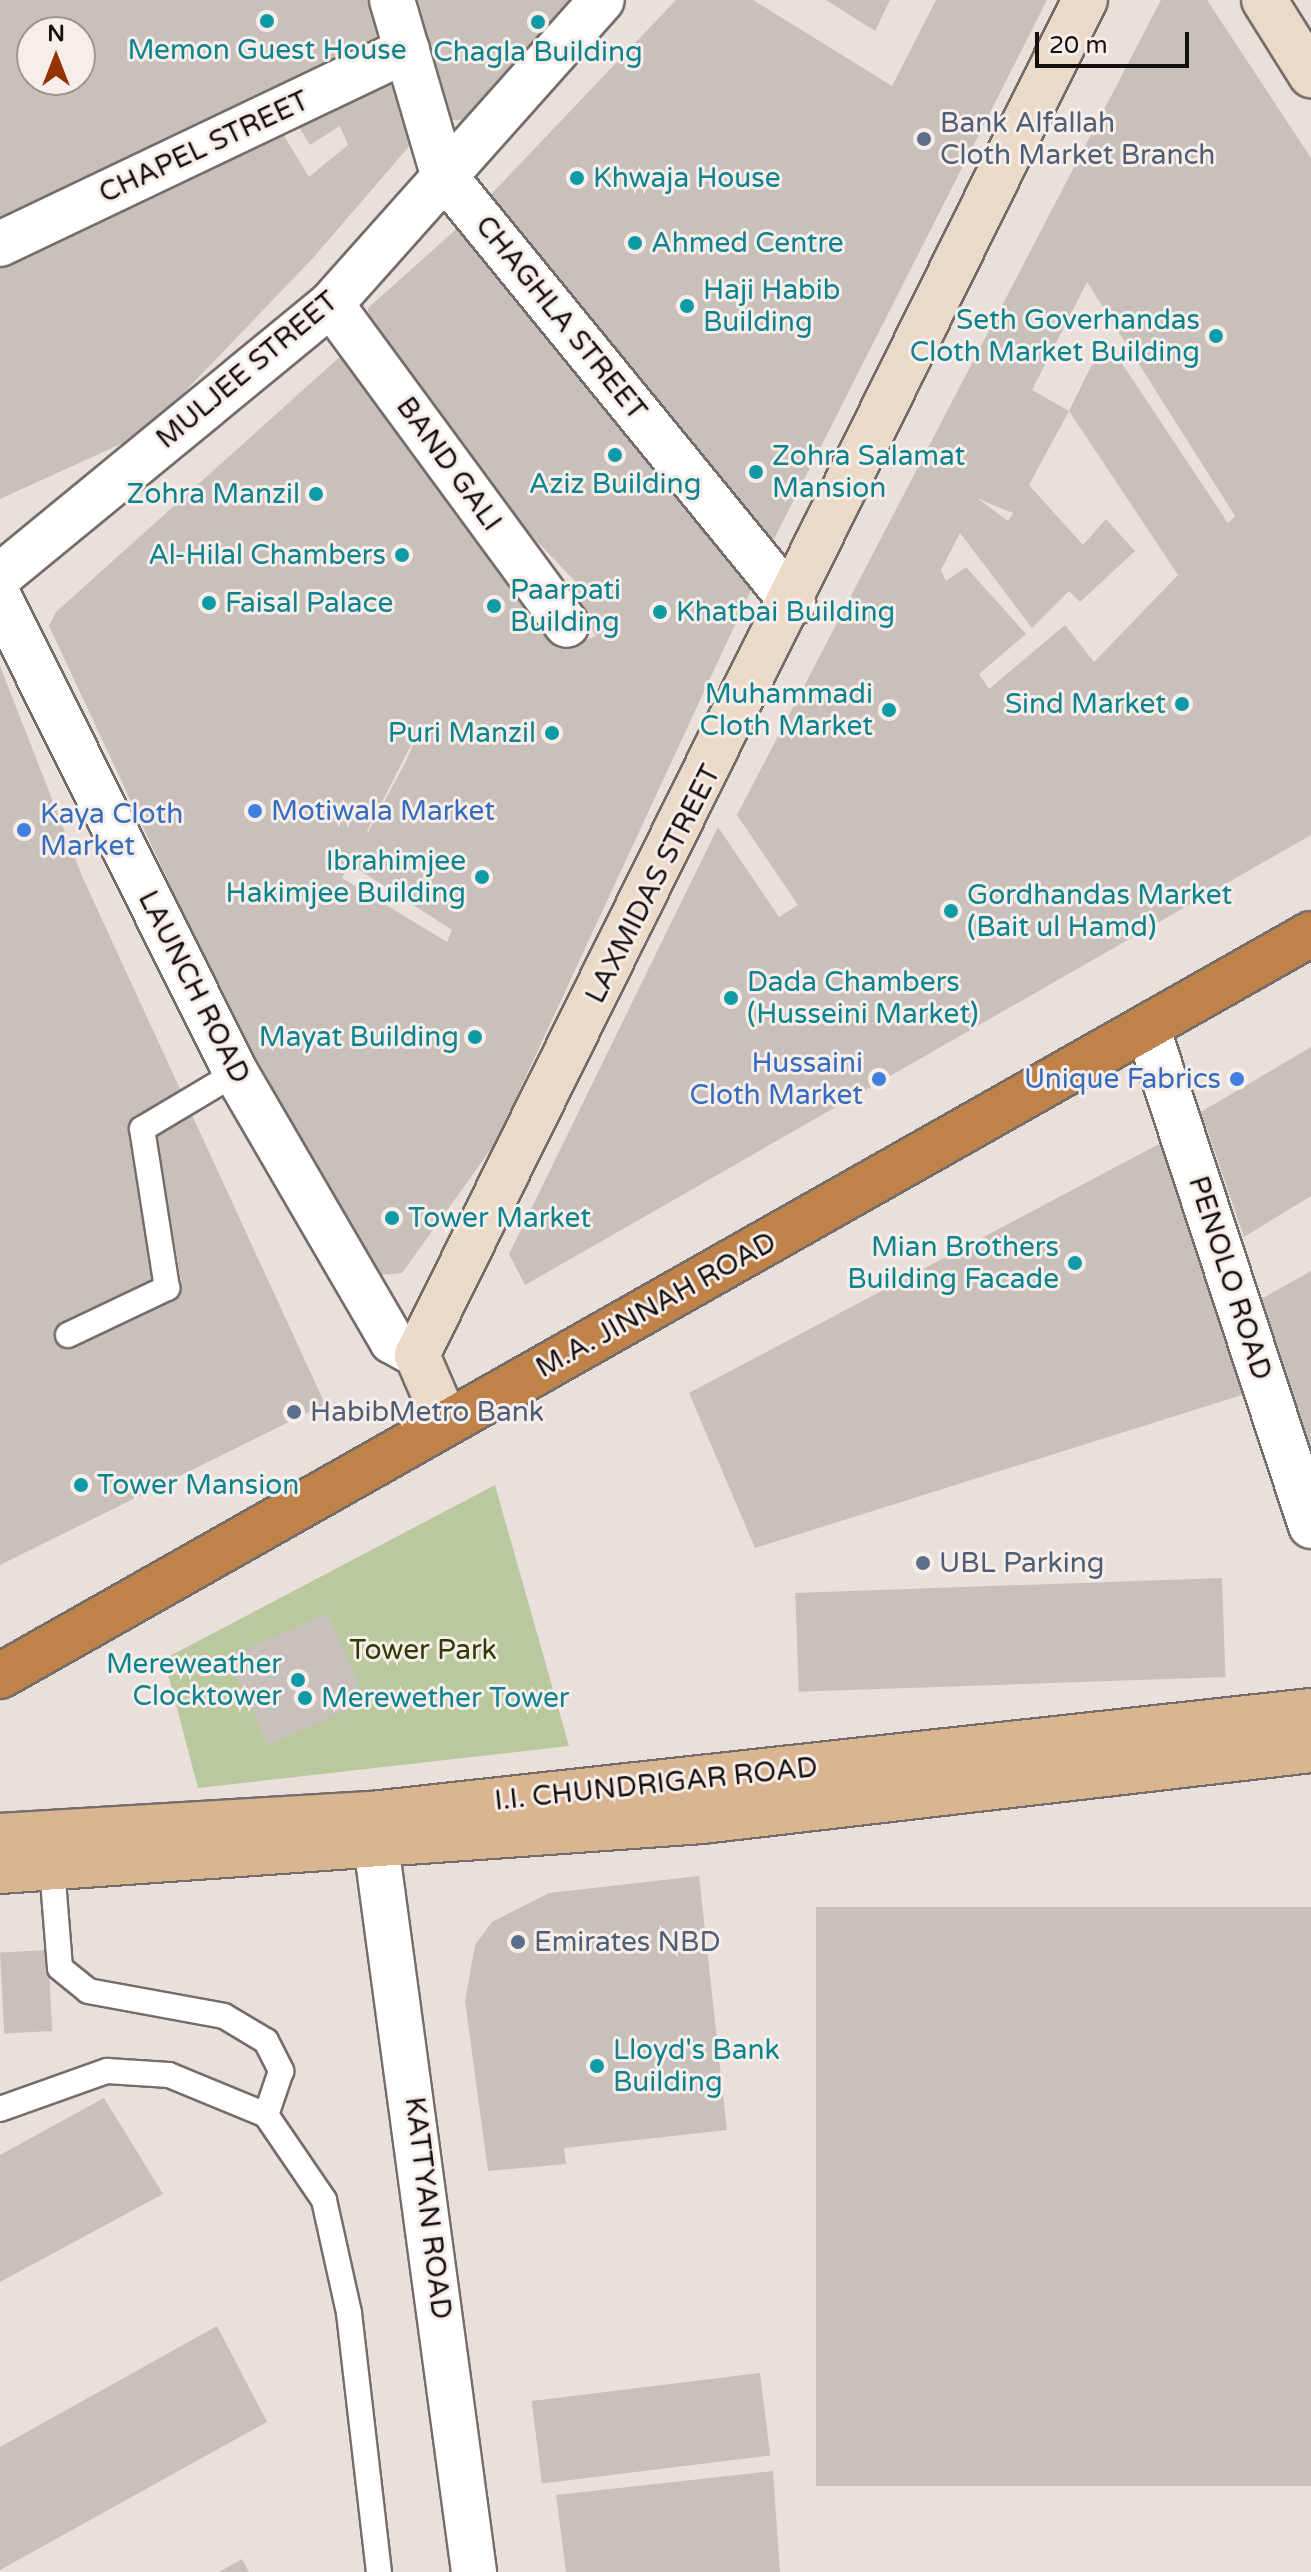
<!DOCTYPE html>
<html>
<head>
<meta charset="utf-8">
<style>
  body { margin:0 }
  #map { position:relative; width:1311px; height:2572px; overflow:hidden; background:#e9e0dc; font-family:"Varela Round",sans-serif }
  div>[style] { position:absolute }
  .green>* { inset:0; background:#b9c89d }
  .building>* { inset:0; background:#c8c0ba; transform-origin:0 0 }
  .roads { filter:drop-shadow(2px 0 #756d69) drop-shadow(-2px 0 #756d69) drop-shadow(0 2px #756d69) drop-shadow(0 -2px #756d69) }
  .lane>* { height:24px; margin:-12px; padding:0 12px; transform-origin:12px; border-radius:12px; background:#fff }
  .street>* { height:44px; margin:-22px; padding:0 22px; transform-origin:22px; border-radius:22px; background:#fff }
  .secondary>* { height:44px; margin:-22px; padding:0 22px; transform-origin:22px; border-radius:22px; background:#ecdac9 }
  .primary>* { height:44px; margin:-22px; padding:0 22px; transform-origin:22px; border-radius:22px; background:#d9b592 }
  .highway>* { height:44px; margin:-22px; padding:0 22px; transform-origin:22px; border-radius:22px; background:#bf834a }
  .dots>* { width:22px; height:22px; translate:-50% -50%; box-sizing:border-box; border:4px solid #f7ede9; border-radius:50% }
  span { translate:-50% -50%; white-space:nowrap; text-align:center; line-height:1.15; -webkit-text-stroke:6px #f7ede9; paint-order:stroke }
  .culture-label { font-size:28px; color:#0d838f }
  .left { translate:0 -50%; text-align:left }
  .right { translate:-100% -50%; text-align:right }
  .service-label { font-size:28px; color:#4e5e75 }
  .street-label { font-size:28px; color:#13100f }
  .shop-label { font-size:28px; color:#366cbe }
  .park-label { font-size:28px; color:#2e3c04 }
  .north { position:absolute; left:16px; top:16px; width:80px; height:80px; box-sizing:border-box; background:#f7ede9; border:2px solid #9c9592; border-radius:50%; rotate:0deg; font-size:22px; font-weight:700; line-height:32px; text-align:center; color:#13100f }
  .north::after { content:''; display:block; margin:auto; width:28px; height:36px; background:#963100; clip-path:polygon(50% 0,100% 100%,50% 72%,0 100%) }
  .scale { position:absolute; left:1035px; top:32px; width:154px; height:36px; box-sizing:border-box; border:4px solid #13100f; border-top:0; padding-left:10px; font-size:24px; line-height:28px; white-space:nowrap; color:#13100f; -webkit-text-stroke:6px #f7ede9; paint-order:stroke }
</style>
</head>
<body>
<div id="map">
  <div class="green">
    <div style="clip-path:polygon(495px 1485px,569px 1746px,198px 1788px,164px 1659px)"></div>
  </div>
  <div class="building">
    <div style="clip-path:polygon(evenodd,0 0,377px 0,385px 44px,0 231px,0 0,32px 32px,80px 32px,80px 80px,32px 80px,32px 32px)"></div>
    <div style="clip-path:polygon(408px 0,571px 0,463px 120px,444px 120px)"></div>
    <div style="clip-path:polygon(676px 0,753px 0,892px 86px,936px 0,1047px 0,769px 549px,481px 205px)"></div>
    <div style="clip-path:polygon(826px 0,890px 0,875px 31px)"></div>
    <div style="clip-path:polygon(evenodd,1161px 0,1207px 0,1311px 158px,1311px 835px,525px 1285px,509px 1254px,718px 827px,779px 917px,798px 905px,737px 815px,1161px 0,1087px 282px,1235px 516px,1228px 523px,1105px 338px,1069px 411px,1178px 575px,1094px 662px,1065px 625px,989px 689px,979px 674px,1026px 634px,966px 567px,946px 581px,941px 570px,960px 533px,1032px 628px,1069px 591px,1080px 602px,1135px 551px,1106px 519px,1083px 545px,1029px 485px,1069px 411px,1032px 390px,1087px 282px,1161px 0,977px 498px,998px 507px,1013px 513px,1008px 521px,977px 498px)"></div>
    <div style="clip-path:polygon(394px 60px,418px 136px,313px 258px,145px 433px,0 499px,0 253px,275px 121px,309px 177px,348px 145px,340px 126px,310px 145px,293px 117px)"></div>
    <div style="clip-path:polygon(evenodd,462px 224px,759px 573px,494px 1145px,402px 1273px,378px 1275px,306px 1163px,235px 1024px,49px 626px,56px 612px,344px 353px,569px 647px,596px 636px,563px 589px,574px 580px,507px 510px,371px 334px,368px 308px,462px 224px,425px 718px,405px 763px,368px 832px,367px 831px,425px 718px,462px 224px,350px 864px,452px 930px,447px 942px,342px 878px,350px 864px)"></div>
    <div style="clip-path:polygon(evenodd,0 666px,82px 876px,325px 1404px,0 1565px,0 666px,188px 1101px,157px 1137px,181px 1281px,167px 1288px,142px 1129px,188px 1101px)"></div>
    <div style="clip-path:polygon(1311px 1047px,1311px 1196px,1244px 1237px,1201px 1112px)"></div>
    <div style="clip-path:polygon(1176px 1135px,1245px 1394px,755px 1548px,689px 1393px)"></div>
    <div style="clip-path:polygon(1311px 1271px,1311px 1477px,1254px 1303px)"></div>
    <div style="left:1222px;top:1578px;width:99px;height:427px;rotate:88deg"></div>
    <div style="left:327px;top:1613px;width:97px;height:108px;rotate:66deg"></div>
    <div style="clip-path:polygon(699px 1876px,727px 2130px,564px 2148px,566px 2164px,488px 2171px,465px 2001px,475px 1945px,492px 1922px,549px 1893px)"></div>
    <div style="left:1311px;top:1907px;width:579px;height:495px;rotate:90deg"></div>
    <div style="left:48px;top:1950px;width:81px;height:48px;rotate:87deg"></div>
    <div style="clip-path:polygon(104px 2098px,163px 2194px,0 2282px,0 2155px)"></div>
    <div style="clip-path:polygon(217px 2326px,267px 2422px,0 2570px,0 2447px)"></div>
    <div style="left:760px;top:2373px;width:83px;height:230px;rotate:83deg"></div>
    <div style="clip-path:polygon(773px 2471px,780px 2572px,566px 2572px,556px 2495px)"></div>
    <div style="clip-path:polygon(242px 2559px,249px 2572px,219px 2572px)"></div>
  </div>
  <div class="roads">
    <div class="lane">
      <div style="left:68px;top:1335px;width:110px;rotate:-25.4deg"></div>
      <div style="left:167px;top:1288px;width:161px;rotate:-98.9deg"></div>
      <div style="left:142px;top:1129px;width:109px;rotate:-30.8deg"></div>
      <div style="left:52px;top:1868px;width:100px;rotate:85.4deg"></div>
      <div style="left:60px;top:1968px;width:36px;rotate:39deg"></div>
      <div style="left:88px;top:1991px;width:138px;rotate:10.4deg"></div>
      <div style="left:224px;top:2016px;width:49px;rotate:30.8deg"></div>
      <div style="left:266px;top:2041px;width:34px;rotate:63deg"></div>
      <div style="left:281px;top:2071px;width:46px;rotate:108.8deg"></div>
      <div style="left:0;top:2109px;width:114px;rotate:-19.6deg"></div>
      <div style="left:107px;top:2071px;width:62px;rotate:3.7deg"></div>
      <div style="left:169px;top:2075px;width:105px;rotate:22.4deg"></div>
      <div style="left:266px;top:2115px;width:103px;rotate:55.7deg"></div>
      <div style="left:324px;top:2200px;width:116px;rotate:77.5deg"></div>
      <div style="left:349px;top:2313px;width:261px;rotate:83.4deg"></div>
    </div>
    <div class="street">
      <div style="left:392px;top:0;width:181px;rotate:73.7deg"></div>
      <div style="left:443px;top:174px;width:554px;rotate:50.79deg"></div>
      <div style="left:0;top:244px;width:451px;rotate:-25.5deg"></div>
      <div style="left:331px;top:304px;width:398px;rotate:53.7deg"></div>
      <div style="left:0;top:576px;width:428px;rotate:-39.4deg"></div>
      <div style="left:331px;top:304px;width:407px;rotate:-48.3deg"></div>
      <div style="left:0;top:599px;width:530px;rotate:63.53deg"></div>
      <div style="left:236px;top:1073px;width:310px;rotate:59.8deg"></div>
      <div style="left:392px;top:1341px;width:29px;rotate:29deg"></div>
      <div style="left:1148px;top:1030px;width:522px;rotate:71.81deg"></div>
      <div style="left:376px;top:1845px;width:734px;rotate:82.32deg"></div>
    </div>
    <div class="secondary">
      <div style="left:1264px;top:0;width:89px;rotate:57.9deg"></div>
      <div style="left:446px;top:1422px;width:73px;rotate:-113.4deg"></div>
      <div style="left:417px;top:1355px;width:1511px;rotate:-63.76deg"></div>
    </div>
    <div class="primary">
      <div style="left:0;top:1836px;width:373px;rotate:-3.4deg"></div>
      <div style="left:372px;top:1814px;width:945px;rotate:-6.26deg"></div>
      <div style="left:0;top:1871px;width:704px;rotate:-4.07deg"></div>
      <div style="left:702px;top:1821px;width:613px;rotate:-6.65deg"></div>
    </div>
    <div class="highway">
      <div style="left:0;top:1676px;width:1506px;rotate:-29.51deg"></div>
    </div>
  </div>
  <div class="dots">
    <div style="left:267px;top:21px;background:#0f9aa8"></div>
    <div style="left:538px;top:22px;background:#0f9aa8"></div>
    <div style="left:924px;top:139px;background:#5c6f8a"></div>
    <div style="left:577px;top:178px;background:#0f9aa8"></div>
    <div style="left:635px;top:243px;background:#0f9aa8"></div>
    <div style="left:687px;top:306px;background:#0f9aa8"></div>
    <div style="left:1216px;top:336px;background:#0f9aa8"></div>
    <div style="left:615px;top:455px;background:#0f9aa8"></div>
    <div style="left:756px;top:472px;background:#0f9aa8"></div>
    <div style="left:316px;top:494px;background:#0f9aa8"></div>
    <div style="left:402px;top:555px;background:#0f9aa8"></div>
    <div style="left:209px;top:603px;background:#0f9aa8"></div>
    <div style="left:494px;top:606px;background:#0f9aa8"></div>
    <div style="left:660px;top:612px;background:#0f9aa8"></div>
    <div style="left:1182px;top:704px;background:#0f9aa8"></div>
    <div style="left:889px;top:710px;background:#0f9aa8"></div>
    <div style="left:552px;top:733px;background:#0f9aa8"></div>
    <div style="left:255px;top:811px;background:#3f7fe0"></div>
    <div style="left:24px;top:830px;background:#3f7fe0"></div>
    <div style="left:482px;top:877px;background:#0f9aa8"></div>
    <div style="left:951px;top:911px;background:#0f9aa8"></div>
    <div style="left:731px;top:998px;background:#0f9aa8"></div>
    <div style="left:475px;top:1037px;background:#0f9aa8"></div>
    <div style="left:879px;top:1079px;background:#3f7fe0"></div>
    <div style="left:1237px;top:1079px;background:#3f7fe0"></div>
    <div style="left:392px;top:1218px;background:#0f9aa8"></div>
    <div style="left:1075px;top:1263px;background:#0f9aa8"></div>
    <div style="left:294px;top:1412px;background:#5c6f8a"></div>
    <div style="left:81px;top:1485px;background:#0f9aa8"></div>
    <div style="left:923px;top:1563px;background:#5c6f8a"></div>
    <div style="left:298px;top:1680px;background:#0f9aa8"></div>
    <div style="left:305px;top:1698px;background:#0f9aa8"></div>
    <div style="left:518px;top:1942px;background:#5c6f8a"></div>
    <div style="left:597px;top:2066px;background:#0f9aa8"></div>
  </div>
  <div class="culture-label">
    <span style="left:267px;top:50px">Memon Guest House</span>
    <span style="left:538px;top:52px">Chagla Building</span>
    <span class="left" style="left:593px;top:178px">Khwaja House</span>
    <span class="left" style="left:651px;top:243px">Ahmed Centre</span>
    <span class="left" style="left:703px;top:306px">Haji Habib<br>Building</span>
    <span class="right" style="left:1200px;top:336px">Seth Goverhandas<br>Cloth Market Building</span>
    <span class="left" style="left:772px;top:472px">Zohra Salamat<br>Mansion</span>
    <span style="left:615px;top:484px">Aziz Building</span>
    <span class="right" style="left:300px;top:494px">Zohra Manzil</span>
    <span class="right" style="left:386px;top:555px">Al-Hilal Chambers</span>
    <span class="left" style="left:510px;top:606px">Paarpati<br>Building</span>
    <span class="left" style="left:225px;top:603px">Faisal Palace</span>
    <span class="left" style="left:676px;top:612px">Khatbai Building</span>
    <span class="right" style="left:873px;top:710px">Muhammadi<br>Cloth Market</span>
    <span class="right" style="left:1166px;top:704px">Sind Market</span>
    <span class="right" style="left:536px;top:733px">Puri Manzil</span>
    <span class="right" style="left:466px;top:877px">Ibrahimjee<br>Hakimjee Building</span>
    <span class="left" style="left:967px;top:911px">Gordhandas Market<br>(Bait ul Hamd)</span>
    <span class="left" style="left:747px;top:998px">Dada Chambers<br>(Husseini Market)</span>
    <span class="right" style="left:459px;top:1037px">Mayat Building</span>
    <span class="left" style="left:408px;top:1218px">Tower Market</span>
    <span class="right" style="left:1059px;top:1263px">Mian Brothers<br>Building Facade</span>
    <span class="left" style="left:97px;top:1485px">Tower Mansion</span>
    <span class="right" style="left:282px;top:1680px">Mereweather<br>Clocktower</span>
    <span class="left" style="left:321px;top:1698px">Merewether Tower</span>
    <span class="left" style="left:613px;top:2066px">Lloyd's Bank<br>Building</span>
  </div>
  <div class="service-label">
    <span class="left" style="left:940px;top:139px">Bank Alfallah<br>Cloth Market Branch</span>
    <span class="left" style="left:310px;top:1412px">HabibMetro Bank</span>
    <span class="left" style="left:939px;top:1563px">UBL Parking</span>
    <span class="left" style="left:534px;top:1942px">Emirates NBD</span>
  </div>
  <div class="street-label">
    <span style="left:204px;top:147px;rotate:-25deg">CHAPEL STREET</span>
    <span style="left:561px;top:318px;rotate:51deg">CHAGHLA STREET</span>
    <span style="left:247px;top:370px;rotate:-40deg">MULJEE STREET</span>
    <span style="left:449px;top:464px;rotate:54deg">BAND GALI</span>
    <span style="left:653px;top:884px;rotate:-63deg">LAXMIDAS STREET</span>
    <span style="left:194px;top:987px;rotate:63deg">LAUNCH ROAD</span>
    <span style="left:1230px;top:1278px;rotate:72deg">PENOLO ROAD</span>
    <span style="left:656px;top:1305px;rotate:-29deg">M.A. JINNAH ROAD</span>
    <span style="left:656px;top:1784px;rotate:-6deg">I.I. CHUNDRIGAR ROAD</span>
    <span style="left:428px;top:2208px;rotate:83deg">KATTYAN ROAD</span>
  </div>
  <div class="shop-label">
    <span class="left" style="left:271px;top:811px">Motiwala Market</span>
    <span class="left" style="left:40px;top:830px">Kaya Cloth<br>Market</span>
    <span class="right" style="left:863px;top:1079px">Hussaini<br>Cloth Market</span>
    <span class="right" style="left:1221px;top:1079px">Unique Fabrics</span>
  </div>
  <div class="park-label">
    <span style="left:423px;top:1650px">Tower Park</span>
  </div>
  <div class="north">N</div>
  <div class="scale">20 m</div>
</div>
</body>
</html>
